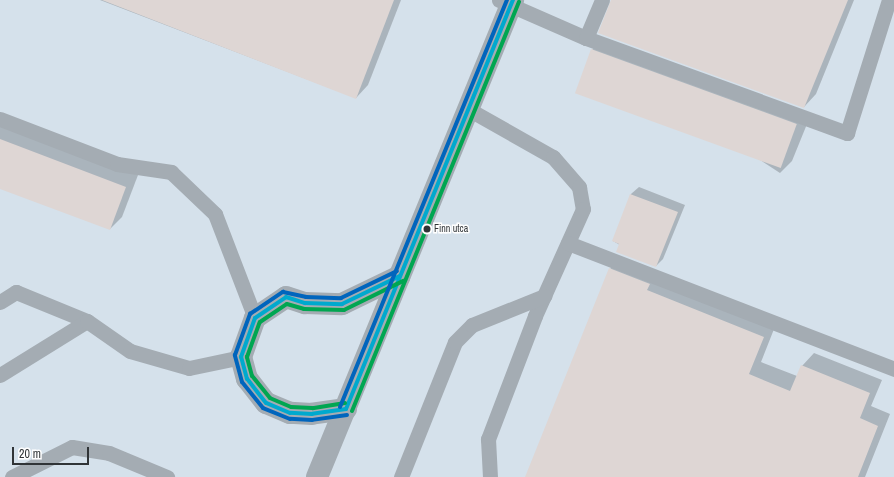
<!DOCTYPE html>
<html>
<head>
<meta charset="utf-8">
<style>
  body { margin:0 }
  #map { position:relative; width:894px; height:477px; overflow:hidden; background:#e5ebf0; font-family:"Archivo Narrow",sans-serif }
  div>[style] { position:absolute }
  .built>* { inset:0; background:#d5e1eb; transform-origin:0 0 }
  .shadow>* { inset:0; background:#0003 }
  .building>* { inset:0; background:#ded6d4; transform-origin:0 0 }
  .lane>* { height:15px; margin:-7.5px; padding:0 7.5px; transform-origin:7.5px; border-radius:7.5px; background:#a4acb3 }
  .street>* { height:22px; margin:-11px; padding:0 11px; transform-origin:11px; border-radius:11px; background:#a4acb3 }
  .bus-1>* { height:4px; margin:-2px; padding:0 2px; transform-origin:2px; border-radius:2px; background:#00a9ce }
  .bus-2>* { height:4px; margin:-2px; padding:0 2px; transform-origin:2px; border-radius:2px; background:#00a651 }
  .bus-3>* { height:4px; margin:-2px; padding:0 2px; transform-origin:2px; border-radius:2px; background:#0065bd }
  .dots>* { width:11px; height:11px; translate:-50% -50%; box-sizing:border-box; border:2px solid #fff; border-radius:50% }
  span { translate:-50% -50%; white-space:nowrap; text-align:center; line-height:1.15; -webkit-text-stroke:3px #fff; paint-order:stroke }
  .bus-label { font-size:10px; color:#303437 }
  .left { translate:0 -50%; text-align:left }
  .scale { position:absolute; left:12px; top:447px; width:77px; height:18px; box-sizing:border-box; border:2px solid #303437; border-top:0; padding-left:5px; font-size:12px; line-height:14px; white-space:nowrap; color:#303437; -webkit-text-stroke:3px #fff; paint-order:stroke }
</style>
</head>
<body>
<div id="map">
  <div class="built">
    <div style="left:0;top:0;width:894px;height:477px"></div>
  </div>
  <div class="shadow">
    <div style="clip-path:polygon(100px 0,401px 0,368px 85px,356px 98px)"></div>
    <div style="clip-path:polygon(612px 0,854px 0,816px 94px,804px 107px)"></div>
    <div style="clip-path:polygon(604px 38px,807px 124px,792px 161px,780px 173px,592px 50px)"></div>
    <div style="clip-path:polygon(0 122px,138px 175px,122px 217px,110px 229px,0 188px)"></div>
    <div style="clip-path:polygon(639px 187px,685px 205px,663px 259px,656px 266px,613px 241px,631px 194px)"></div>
    <div style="clip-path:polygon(622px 257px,776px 324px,761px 362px,797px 376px,802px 366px,814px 353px,882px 380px,871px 406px,890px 414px,865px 477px,527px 477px,610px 269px)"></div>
  </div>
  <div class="building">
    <div style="clip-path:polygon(102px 0,394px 0,356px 99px)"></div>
    <div style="clip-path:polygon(611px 0,848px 0,804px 108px,598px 33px)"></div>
    <div style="left:591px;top:49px;width:219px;height:47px;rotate:20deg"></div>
    <div style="clip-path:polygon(0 139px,126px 187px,110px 230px,0 189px)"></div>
    <div style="clip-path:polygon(630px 194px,678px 212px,656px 267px,616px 252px,619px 244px,612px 241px)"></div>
    <div style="clip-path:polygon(609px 268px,650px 284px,647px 290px,764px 337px,749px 374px,790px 391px,801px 365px,870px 393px,860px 418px,878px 426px,858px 477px,525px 477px)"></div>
  </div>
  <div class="lane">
    <div style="left:499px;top:0;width:95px;rotate:23.6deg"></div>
    <div style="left:586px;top:38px;width:278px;rotate:20deg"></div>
    <div style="left:847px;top:133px;width:139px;rotate:-72.5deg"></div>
    <div style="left:586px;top:38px;width:41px;rotate:-67.2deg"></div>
    <div style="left:468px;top:109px;width:98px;rotate:29.5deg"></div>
    <div style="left:553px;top:157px;width:40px;rotate:49deg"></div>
    <div style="left:579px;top:187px;width:22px;rotate:80deg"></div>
    <div style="left:583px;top:209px;width:117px;rotate:114.2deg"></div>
    <div style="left:535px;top:316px;width:132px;rotate:110.9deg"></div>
    <div style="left:488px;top:439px;width:38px;rotate:87deg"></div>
    <div style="left:0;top:119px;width:125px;rotate:21deg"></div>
    <div style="left:117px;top:164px;width:55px;rotate:8.4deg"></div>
    <div style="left:171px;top:172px;width:61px;rotate:43.7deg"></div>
    <div style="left:215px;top:214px;width:111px;rotate:69deg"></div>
    <div style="left:568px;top:243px;width:350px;rotate:21.1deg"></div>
    <div style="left:0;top:302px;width:19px;rotate:-32deg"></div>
    <div style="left:16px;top:292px;width:77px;rotate:22.2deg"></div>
    <div style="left:0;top:375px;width:102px;rotate:-31.8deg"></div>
    <div style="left:87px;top:321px;width:52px;rotate:34.9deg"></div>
    <div style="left:130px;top:351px;width:61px;rotate:16.1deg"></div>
    <div style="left:189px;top:368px;width:53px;rotate:-11.9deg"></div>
    <div style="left:12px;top:477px;width:67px;rotate:-26.6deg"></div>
    <div style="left:72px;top:447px;width:37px;rotate:9deg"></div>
    <div style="left:109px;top:453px;width:63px;rotate:22.5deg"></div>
    <div style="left:401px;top:477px;width:145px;rotate:-68.2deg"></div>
    <div style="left:455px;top:342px;width:24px;rotate:-45deg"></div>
    <div style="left:472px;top:325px;width:78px;rotate:-21.9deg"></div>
  </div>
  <div class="street">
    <div style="left:346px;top:409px;width:34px;rotate:172deg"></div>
    <div style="left:312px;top:414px;width:22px;rotate:-177deg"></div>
    <div style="left:290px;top:413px;width:26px;rotate:-157deg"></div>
    <div style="left:266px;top:403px;width:31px;rotate:-128deg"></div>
    <div style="left:247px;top:379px;width:23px;rotate:-105deg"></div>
    <div style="left:241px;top:357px;width:41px;rotate:-70.3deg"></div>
    <div style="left:255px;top:318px;width:37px;rotate:-34deg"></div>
    <div style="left:286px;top:297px;width:20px;rotate:18deg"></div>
    <div style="left:305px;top:303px;width:37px;rotate:2deg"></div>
    <div style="left:342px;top:304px;width:64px;rotate:-25.8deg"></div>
    <div style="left:317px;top:477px;width:516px;rotate:-67.66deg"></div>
  </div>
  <div class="bus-1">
    <div style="left:346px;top:409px;width:442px;rotate:-67.8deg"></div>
    <div style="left:346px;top:409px;width:34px;rotate:172deg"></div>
    <div style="left:312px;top:414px;width:22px;rotate:-177deg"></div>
    <div style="left:290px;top:413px;width:26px;rotate:-157deg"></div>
    <div style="left:266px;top:403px;width:31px;rotate:-128deg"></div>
    <div style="left:247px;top:379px;width:23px;rotate:-105deg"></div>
    <div style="left:241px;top:357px;width:41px;rotate:-70.3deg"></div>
    <div style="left:255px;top:318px;width:37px;rotate:-34deg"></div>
    <div style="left:286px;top:297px;width:20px;rotate:18deg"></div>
    <div style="left:305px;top:303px;width:37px;rotate:2deg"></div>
    <div style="left:342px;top:304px;width:64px;rotate:-25.8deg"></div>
  </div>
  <div class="bus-2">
    <div style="left:345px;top:403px;width:33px;rotate:171deg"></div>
    <div style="left:312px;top:408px;width:21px;rotate:-177deg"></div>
    <div style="left:291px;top:407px;width:23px;rotate:-157deg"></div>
    <div style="left:270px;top:398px;width:28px;rotate:-129deg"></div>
    <div style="left:252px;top:376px;width:20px;rotate:-105deg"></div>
    <div style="left:247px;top:357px;width:37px;rotate:-70deg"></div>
    <div style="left:260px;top:322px;width:32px;rotate:-34deg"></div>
    <div style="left:287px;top:304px;width:18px;rotate:16deg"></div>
    <div style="left:304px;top:309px;width:40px;rotate:1.4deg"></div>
    <div style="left:344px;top:310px;width:66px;rotate:-26.2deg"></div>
    <div style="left:352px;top:411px;width:442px;rotate:-67.8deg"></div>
  </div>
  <div class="bus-3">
    <div style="left:340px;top:407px;width:440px;rotate:-67.7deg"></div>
    <div style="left:347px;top:415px;width:35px;rotate:172deg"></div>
    <div style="left:312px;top:420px;width:22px;rotate:-177deg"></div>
    <div style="left:290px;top:419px;width:29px;rotate:-158deg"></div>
    <div style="left:263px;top:408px;width:33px;rotate:-129deg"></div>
    <div style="left:242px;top:382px;width:28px;rotate:-105deg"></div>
    <div style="left:235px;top:355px;width:44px;rotate:-69.9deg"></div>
    <div style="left:250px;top:314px;width:40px;rotate:-34deg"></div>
    <div style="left:283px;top:292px;width:24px;rotate:12deg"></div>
    <div style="left:306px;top:297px;width:35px;rotate:2deg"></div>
    <div style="left:341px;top:298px;width:62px;rotate:-25.7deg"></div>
  </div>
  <div class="dots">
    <div style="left:427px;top:229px;background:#303437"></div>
  </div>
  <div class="bus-label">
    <span class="left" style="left:434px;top:229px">Finn utca</span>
  </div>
  <div class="scale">20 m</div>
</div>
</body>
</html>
